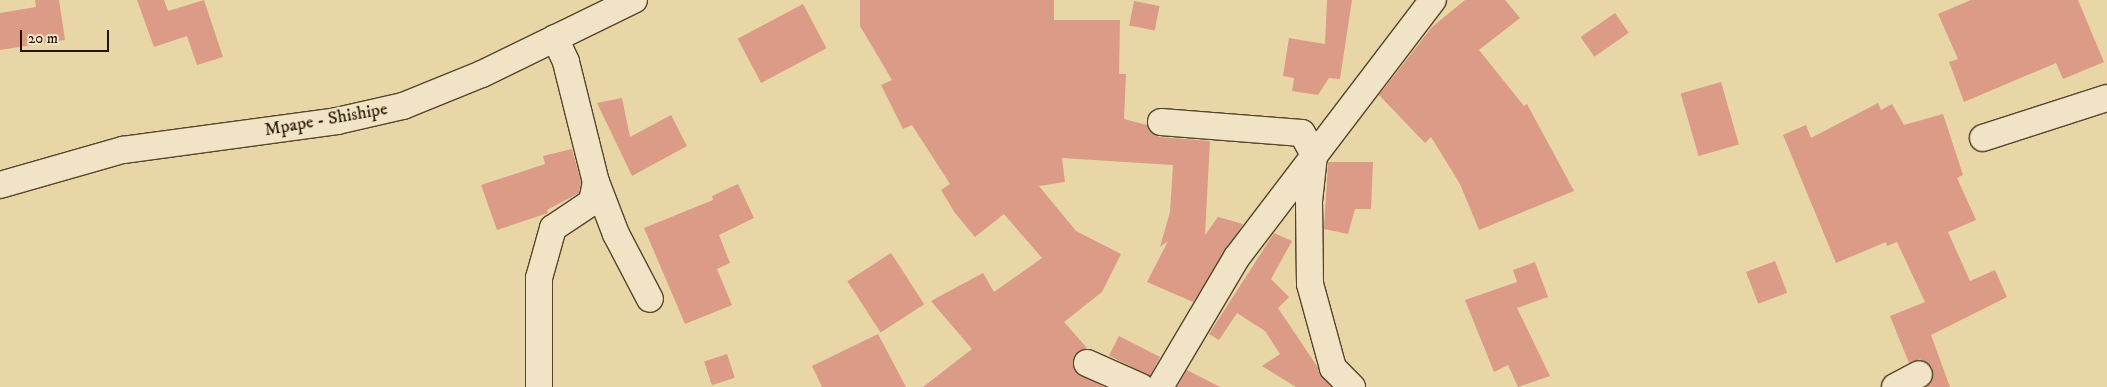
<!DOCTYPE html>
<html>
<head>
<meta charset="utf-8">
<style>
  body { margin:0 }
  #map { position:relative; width:2107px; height:387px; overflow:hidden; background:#e9d6a7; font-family:"IM FELL DW Pica",serif }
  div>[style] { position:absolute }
  .building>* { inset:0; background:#db9b86; transform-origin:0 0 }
  .roads { filter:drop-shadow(1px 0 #55452b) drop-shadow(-1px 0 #55452b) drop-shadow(0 1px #55452b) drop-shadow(0 -1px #55452b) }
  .street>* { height:26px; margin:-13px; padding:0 13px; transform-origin:13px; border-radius:13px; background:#f1e4c6 }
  span { translate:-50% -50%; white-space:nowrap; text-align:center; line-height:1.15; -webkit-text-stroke:5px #f1e4c6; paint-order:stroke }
  .street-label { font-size:18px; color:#241502 }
  .scale { position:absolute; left:20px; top:30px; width:89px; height:22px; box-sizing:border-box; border:2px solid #241502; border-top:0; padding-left:6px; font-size:15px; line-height:18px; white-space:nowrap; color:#241502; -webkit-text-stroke:4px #f1e4c6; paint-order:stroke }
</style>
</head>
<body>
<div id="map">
  <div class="building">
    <div style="clip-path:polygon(35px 0,59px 0,65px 40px,0 50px,0 13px,36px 7px)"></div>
    <div style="clip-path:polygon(137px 0,164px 0,168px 11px,204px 0,223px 57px,197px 65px,187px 36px,154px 47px)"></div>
    <div style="clip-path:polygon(860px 0,1054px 0,1054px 20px,1120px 20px,1119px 74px,1126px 74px,1124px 119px,1147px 125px,1159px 137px,1210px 141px,1205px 235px,1218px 217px,1243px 224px,1193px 302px,1147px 282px,1168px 241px,1160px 247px,1170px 212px,1173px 165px,1062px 158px,1065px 182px,1039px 186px,1076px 231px,1121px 254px,1102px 292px,1064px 322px,1087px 348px,1074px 356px,1075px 371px,1104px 387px,923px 387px,972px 349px,931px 301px,983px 273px,994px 292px,1042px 258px,1004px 214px,975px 237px,955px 213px,941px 190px,950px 184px,912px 125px,903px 129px,881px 85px,892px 80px,860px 26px)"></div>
    <div style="clip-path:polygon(1327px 0,1352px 0,1340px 79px,1329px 78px,1318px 95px,1292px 91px,1294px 78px,1283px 76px,1289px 38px,1325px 44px)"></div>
    <div style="clip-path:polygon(1465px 0,1505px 0,1520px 18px,1479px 50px,1524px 106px,1527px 104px,1574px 191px,1479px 230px,1460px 184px,1431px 137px,1425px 143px,1379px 95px,1432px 27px)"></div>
    <div style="clip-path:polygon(1971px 0,2078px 0,2104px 62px,2063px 79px,2056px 63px,1964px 102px,1949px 62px,1958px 59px,1938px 14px)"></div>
    <div style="left:1134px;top:1px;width:26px;height:25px;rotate:11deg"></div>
    <div style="left:803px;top:4px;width:50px;height:74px;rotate:62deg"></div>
    <div style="left:1615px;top:13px;width:24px;height:42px;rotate:55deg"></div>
    <div style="left:1721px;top:82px;width:65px;height:42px;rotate:74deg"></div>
    <div style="clip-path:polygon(622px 98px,630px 137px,671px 115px,687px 146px,632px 176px,597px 103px)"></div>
    <div style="clip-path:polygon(1878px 103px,1881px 110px,1892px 104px,1904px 125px,1943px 114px,1963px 175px,1957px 178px,1976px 220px,1948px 232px,1970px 281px,1995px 270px,2007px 297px,1931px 335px,1950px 387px,1926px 387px,1932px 381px,1932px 367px,1920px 359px,1909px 363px,1890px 316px,1925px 302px,1897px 242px,1887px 246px,1886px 242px,1836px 263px,1783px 135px,1806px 125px,1811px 138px)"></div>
    <div style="clip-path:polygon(572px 149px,581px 182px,579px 193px,547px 210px,548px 213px,497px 230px,481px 185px,545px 164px,543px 156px)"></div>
    <div style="clip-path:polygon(1328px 162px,1373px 162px,1371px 209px,1355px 209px,1348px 234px,1324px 229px)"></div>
    <div style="clip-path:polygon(738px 184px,754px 218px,719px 235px,730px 263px,717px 269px,732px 305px,685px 324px,644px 228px,713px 200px,712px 196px)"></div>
    <div style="clip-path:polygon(1274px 233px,1292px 241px,1271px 279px,1289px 297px,1278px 308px,1331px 387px,1296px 387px,1262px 366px,1280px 354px,1265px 331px,1237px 313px,1219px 340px,1209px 334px)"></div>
    <div style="left:891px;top:253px;width:61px;height:52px;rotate:57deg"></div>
    <div style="left:1775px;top:261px;width:34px;height:31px;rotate:69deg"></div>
    <div style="clip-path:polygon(1535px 262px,1548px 297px,1517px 308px,1550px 376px,1518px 387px,1508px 365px,1494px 372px,1465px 300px,1517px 282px,1513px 270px)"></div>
    <div style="clip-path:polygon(878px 334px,906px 387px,822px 387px,812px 366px)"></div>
    <div style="left:1119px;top:336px;width:46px;height:22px;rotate:27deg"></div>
    <div style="left:727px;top:354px;width:25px;height:24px;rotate:72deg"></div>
    <div style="clip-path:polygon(1187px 370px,1220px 387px,1177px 387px)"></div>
  </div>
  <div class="roads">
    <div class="street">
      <div style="left:555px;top:38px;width:26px;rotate:65deg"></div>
      <div style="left:566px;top:62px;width:124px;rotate:76deg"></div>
      <div style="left:596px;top:182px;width:56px;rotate:69deg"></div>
      <div style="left:616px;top:234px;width:73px;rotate:62.4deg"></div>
      <div style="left:1161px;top:122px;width:141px;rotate:4.5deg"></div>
      <div style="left:1302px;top:133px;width:25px;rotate:61deg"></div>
      <div style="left:1314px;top:155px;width:46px;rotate:96.2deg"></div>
      <div style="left:1309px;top:201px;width:83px;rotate:89.3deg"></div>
      <div style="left:1310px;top:284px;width:87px;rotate:74.7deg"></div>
      <div style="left:1333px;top:368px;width:27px;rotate:45deg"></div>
      <div style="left:1983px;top:138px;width:130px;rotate:-17.9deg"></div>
      <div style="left:0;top:185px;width:128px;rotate:-15.9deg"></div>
      <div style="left:123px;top:150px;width:216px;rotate:-7.7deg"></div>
      <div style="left:337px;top:121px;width:68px;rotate:-12.8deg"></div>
      <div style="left:403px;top:106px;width:85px;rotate:-22.1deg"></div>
      <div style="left:482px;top:74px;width:169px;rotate:-26deg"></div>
      <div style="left:1087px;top:363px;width:59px;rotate:24deg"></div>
      <div style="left:539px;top:387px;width:109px;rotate:-90deg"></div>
      <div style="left:539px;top:278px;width:52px;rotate:-74.4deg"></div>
      <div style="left:553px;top:228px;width:47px;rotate:-33.7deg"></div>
      <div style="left:592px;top:202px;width:20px;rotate:-79deg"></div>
      <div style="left:1160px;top:387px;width:151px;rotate:-59.4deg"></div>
      <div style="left:1237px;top:257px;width:323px;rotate:-52.7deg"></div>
      <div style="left:1895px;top:387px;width:27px;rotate:-28deg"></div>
    </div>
  </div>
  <div class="street-label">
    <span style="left:326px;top:120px;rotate:-10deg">Mpape - Shishipe</span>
  </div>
  <div class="scale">20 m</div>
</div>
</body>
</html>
